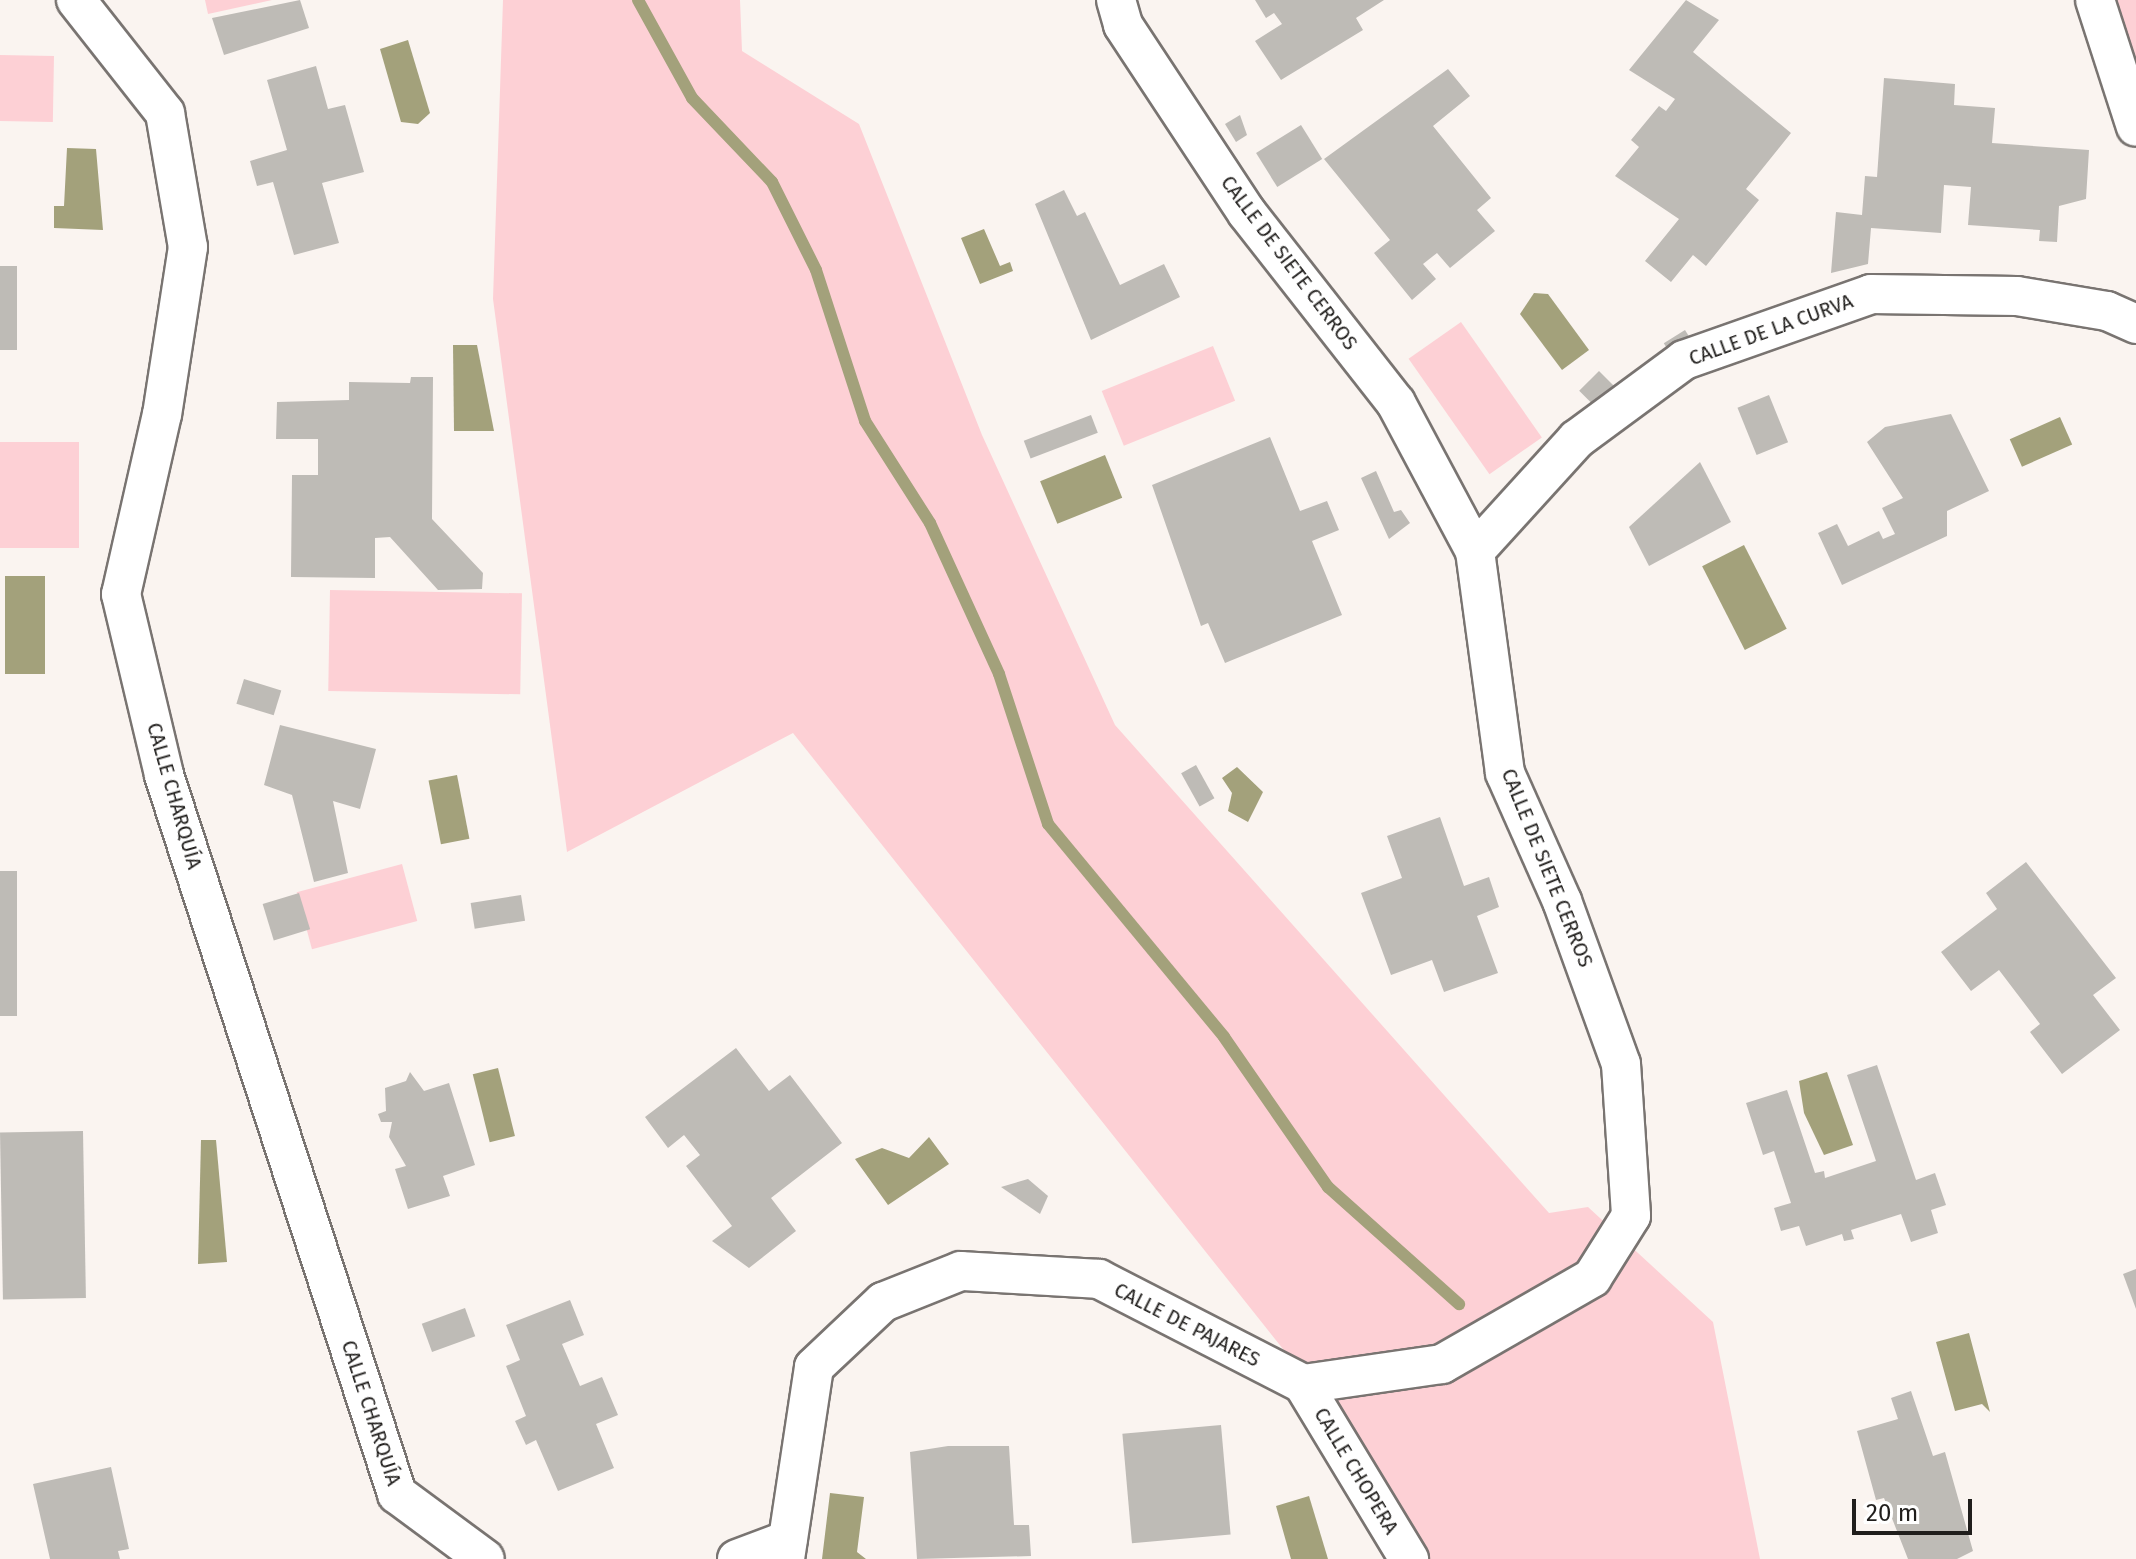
<!DOCTYPE html>
<html>
<head>
<meta charset="utf-8">
<style>
  body { margin:0 }
  #map { position:relative; width:2136px; height:1559px; overflow:hidden; background:#faf4f0; font-family:"Fira Sans",sans-serif }
  div>[style] { position:absolute }
  .green>* { inset:0; background:#fdd0d5; transform-origin:0 0 }
  .water>* { inset:0; background:#a3a17b; transform-origin:0 0 }
  .stream>* { height:12px; margin:-6px; padding:0 6px; transform-origin:6px; border-radius:6px; background:#a3a17b }
  .building>* { inset:0; background:#bebbb6; transform-origin:0 0 }
  .roads { filter:drop-shadow(2px 0 #797471) drop-shadow(-2px 0 #797471) drop-shadow(0 2px #797471) drop-shadow(0 -2px #797471) }
  .minor>* { height:38px; margin:-19px; padding:0 19px; transform-origin:19px; border-radius:19px; background:#fff }
  span { translate:-50% -50%; white-space:nowrap; text-align:center; line-height:1.15; -webkit-text-stroke:6px #fff; paint-order:stroke }
  .street-label { font-size:20px; color:#201e1c }
  .scale { position:absolute; left:1852px; top:1499px; width:120px; height:36px; box-sizing:border-box; border:4px solid #201e1c; border-top:0; padding-left:10px; font-size:24px; line-height:28px; white-space:nowrap; color:#201e1c; -webkit-text-stroke:6px #fff; paint-order:stroke }
</style>
</head>
<body>
<div id="map">
  <div class="green">
    <div style="clip-path:polygon(205px 0,272px 0,208px 14px)"></div>
    <div style="clip-path:polygon(503px 0,740px 0,742px 51px,859px 124px,982px 435px,1115px 725px,1549px 1213px,1588px 1207px,1713px 1322px,1760px 1559px,1419px 1559px,1283px 1349px,793px 733px,567px 852px,493px 299px)"></div>
    <div style="clip-path:polygon(2117px 0,2136px 0,2136px 69px)"></div>
    <div style="left:0;top:55px;width:54px;height:66px;rotate:1deg"></div>
    <div style="left:1461px;top:322px;width:141px;height:64px;rotate:55deg"></div>
    <div style="left:1213px;top:346px;width:59px;height:120px;rotate:68deg"></div>
    <div style="left:0;top:442px;width:79px;height:106px"></div>
    <div style="left:330px;top:590px;width:192px;height:101px;rotate:1deg"></div>
    <div style="left:402px;top:864px;width:59px;height:109px;rotate:75deg"></div>
  </div>
  <div class="water">
    <div style="clip-path:polygon(408px 40px,430px 113px,418px 124px,401px 122px,380px 49px)"></div>
    <div style="clip-path:polygon(67px 148px,96px 149px,103px 230px,54px 228px,54px 206px,64px 206px)"></div>
    <div style="clip-path:polygon(984px 229px,1000px 266px,1010px 262px,1013px 271px,980px 284px,961px 238px)"></div>
    <div style="clip-path:polygon(1534px 293px,1548px 294px,1589px 350px,1562px 370px,1520px 314px)"></div>
    <div style="clip-path:polygon(453px 345px,477px 345px,494px 431px,454px 431px)"></div>
    <div style="left:2060px;top:417px;width:30px;height:55px;rotate:66deg"></div>
    <div style="left:1105px;top:455px;width:46px;height:70px;rotate:68deg"></div>
    <div style="left:1744px;top:545px;width:94px;height:47px;rotate:63deg"></div>
    <div style="left:5px;top:576px;width:40px;height:98px"></div>
    <div style="clip-path:polygon(1237px 767px,1263px 792px,1248px 822px,1228px 811px,1232px 793px,1222px 778px)"></div>
    <div style="left:457px;top:775px;width:65px;height:29px;rotate:79deg"></div>
    <div style="left:498px;top:1068px;width:70px;height:26px;rotate:76deg"></div>
    <div style="clip-path:polygon(1827px 1072px,1853px 1145px,1824px 1155px,1804px 1113px,1799px 1081px)"></div>
    <div style="clip-path:polygon(929px 1137px,949px 1164px,888px 1205px,855px 1159px,882px 1148px,909px 1158px)"></div>
    <div style="clip-path:polygon(201px 1140px,216px 1140px,227px 1262px,198px 1264px)"></div>
    <div style="clip-path:polygon(1969px 1333px,1990px 1412px,1982px 1404px,1955px 1411px,1936px 1342px)"></div>
    <div style="clip-path:polygon(830px 1493px,864px 1497px,857px 1552px,866px 1559px,822px 1559px)"></div>
    <div style="clip-path:polygon(1309px 1496px,1328px 1559px,1291px 1559px,1276px 1506px)"></div>
  </div>
  <div class="stream">
    <div style="left:638px;top:0;width:112px;rotate:61.1deg"></div>
    <div style="left:692px;top:98px;width:116px;rotate:46.4deg"></div>
    <div style="left:772px;top:182px;width:98px;rotate:63.4deg"></div>
    <div style="left:816px;top:270px;width:159px;rotate:72deg"></div>
    <div style="left:865px;top:421px;width:121px;rotate:57.5deg"></div>
    <div style="left:930px;top:523px;width:166px;rotate:65.4deg"></div>
    <div style="left:999px;top:674px;width:158px;rotate:71.9deg"></div>
    <div style="left:1048px;top:824px;width:276px;rotate:50.4deg"></div>
    <div style="left:1224px;top:1037px;width:183px;rotate:55.3deg"></div>
    <div style="left:1328px;top:1187px;width:176px;rotate:41.8deg"></div>
  </div>
  <div class="building">
    <div style="clip-path:polygon(300px 0,309px 28px,224px 55px,212px 18px)"></div>
    <div style="clip-path:polygon(1255px 0,1384px 0,1356px 18px,1363px 30px,1281px 80px,1255px 41px,1282px 24px,1274px 13px,1266px 18px)"></div>
    <div style="clip-path:polygon(1686px 0,1719px 20px,1693px 52px,1791px 133px,1746px 189px,1759px 200px,1706px 266px,1693px 255px,1671px 282px,1645px 261px,1679px 219px,1615px 176px,1639px 147px,1631px 140px,1659px 106px,1666px 111px,1675px 99px,1629px 70px)"></div>
    <div style="clip-path:polygon(316px 66px,328px 109px,345px 105px,364px 172px,322px 183px,339px 243px,294px 255px,273px 182px,257px 186px,250px 161px,287px 150px,267px 80px)"></div>
    <div style="clip-path:polygon(1448px 69px,1470px 96px,1433px 126px,1491px 198px,1477px 210px,1495px 231px,1450px 268px,1437px 253px,1423px 264px,1436px 279px,1412px 300px,1374px 253px,1390px 240px,1324px 159px)"></div>
    <div style="clip-path:polygon(1884px 78px,1955px 84px,1954px 105px,1995px 108px,1992px 143px,2089px 150px,2086px 199px,2059px 206px,2057px 242px,2039px 241px,2040px 230px,1968px 225px,1971px 187px,1944px 185px,1941px 233px,1871px 228px,1868px 264px,1831px 273px,1836px 212px,1862px 215px,1865px 176px,1877px 177px)"></div>
    <div style="clip-path:polygon(1240px 115px,1247px 135px,1236px 142px,1225px 124px)"></div>
    <div style="left:1301px;top:125px;width:40px;height:53px;rotate:58deg"></div>
    <div style="clip-path:polygon(1064px 190px,1077px 216px,1085px 212px,1120px 285px,1164px 264px,1180px 297px,1091px 340px,1035px 204px)"></div>
    <div style="left:0;top:266px;width:17px;height:84px"></div>
    <div style="left:1685px;top:330px;width:13px;height:25px;rotate:58deg"></div>
    <div style="left:1599px;top:371px;width:28px;height:28px;rotate:45deg"></div>
    <div style="clip-path:polygon(411px 377px,433px 377px,432px 519px,483px 573px,482px 589px,438px 590px,390px 537px,375px 538px,375px 578px,291px 577px,292px 475px,318px 475px,318px 439px,276px 439px,277px 402px,349px 400px,349px 382px,410px 383px)"></div>
    <div style="left:1769px;top:395px;width:51px;height:34px;rotate:68deg"></div>
    <div style="clip-path:polygon(1951px 414px,1989px 491px,1947px 511px,1947px 536px,1842px 585px,1818px 533px,1837px 524px,1848px 546px,1879px 531px,1883px 539px,1895px 534px,1882px 508px,1903px 498px,1867px 442px,1885px 427px)"></div>
    <div style="left:1091px;top:415px;width:19px;height:72px;rotate:69deg"></div>
    <div style="clip-path:polygon(1270px 437px,1300px 511px,1327px 501px,1339px 530px,1312px 541px,1342px 615px,1225px 663px,1208px 623px,1201px 626px,1152px 485px)"></div>
    <div style="clip-path:polygon(1700px 462px,1731px 522px,1649px 566px,1629px 527px)"></div>
    <div style="clip-path:polygon(1376px 471px,1394px 512px,1401px 510px,1410px 523px,1389px 539px,1361px 478px)"></div>
    <div style="left:244px;top:679px;width:39px;height:26px;rotate:17deg"></div>
    <div style="clip-path:polygon(280px 725px,376px 749px,360px 809px,333px 801px,348px 873px,314px 882px,292px 795px,264px 785px)"></div>
    <div style="left:1196px;top:765px;width:38px;height:17px;rotate:61deg"></div>
    <div style="clip-path:polygon(1440px 817px,1464px 886px,1489px 877px,1499px 907px,1477px 916px,1498px 973px,1444px 992px,1432px 960px,1391px 975px,1361px 893px,1402px 878px,1387px 836px)"></div>
    <div style="clip-path:polygon(2026px 862px,2116px 978px,2093px 995px,2120px 1030px,2062px 1074px,2030px 1032px,2040px 1024px,1999px 970px,1971px 991px,1941px 952px,1997px 909px,1986px 893px)"></div>
    <div style="left:0;top:871px;width:17px;height:145px"></div>
    <div style="left:299px;top:893px;width:38px;height:38px;rotate:73deg"></div>
    <div style="left:521px;top:895px;width:26px;height:51px;rotate:81deg"></div>
    <div style="clip-path:polygon(736px 1048px,769px 1091px,790px 1075px,842px 1143px,771px 1198px,796px 1231px,749px 1268px,712px 1241px,732px 1226px,686px 1166px,700px 1155px,684px 1135px,668px 1148px,645px 1117px)"></div>
    <div style="clip-path:polygon(1877px 1065px,1916px 1180px,1935px 1173px,1946px 1205px,1931px 1210px,1938px 1233px,1911px 1242px,1901px 1214px,1851px 1230px,1854px 1239px,1844px 1241px,1842px 1234px,1806px 1246px,1799px 1226px,1781px 1231px,1774px 1208px,1791px 1203px,1774px 1151px,1763px 1155px,1746px 1103px,1787px 1090px,1815px 1173px,1824px 1171px,1825px 1178px,1876px 1161px,1847px 1075px)"></div>
    <div style="clip-path:polygon(410px 1072px,424px 1091px,449px 1083px,475px 1165px,443px 1176px,450px 1196px,408px 1209px,395px 1169px,406px 1166px,389px 1137px,392px 1122px,381px 1122px,378px 1114px,386px 1111px,385px 1088px,406px 1081px)"></div>
    <div style="left:83px;top:1131px;width:167px;height:83px;rotate:89deg"></div>
    <div style="clip-path:polygon(1028px 1179px,1048px 1196px,1040px 1214px,1001px 1187px)"></div>
    <div style="clip-path:polygon(2136px 1269px,2136px 1309px,2123px 1274px)"></div>
    <div style="clip-path:polygon(570px 1300px,584px 1335px,562px 1344px,580px 1386px,602px 1377px,618px 1415px,596px 1424px,614px 1468px,558px 1491px,536px 1440px,526px 1445px,515px 1421px,526px 1416px,506px 1366px,520px 1360px,506px 1325px)"></div>
    <div style="left:465px;top:1308px;width:30px;height:46px;rotate:70deg"></div>
    <div style="clip-path:polygon(1911px 1391px,1933px 1456px,1945px 1452px,1973px 1551px,1957px 1559px,1908px 1559px,1884px 1498px,1876px 1500px,1857px 1431px,1898px 1419px,1891px 1398px)"></div>
    <div style="left:1221px;top:1425px;width:110px;height:99px;rotate:85deg"></div>
    <div style="clip-path:polygon(948px 1446px,1009px 1446px,1014px 1525px,1029px 1525px,1031px 1556px,917px 1559px,910px 1452px)"></div>
    <div style="clip-path:polygon(111px 1467px,129px 1549px,118px 1551px,120px 1559px,50px 1559px,33px 1484px)"></div>
  </div>
  <div class="roads">
    <div class="minor">
      <div style="left:76px;top:0;width:144px;rotate:51.8deg"></div>
      <div style="left:165px;top:113px;width:136px;rotate:80.3deg"></div>
      <div style="left:188px;top:247px;width:169px;rotate:98.8deg"></div>
      <div style="left:162px;top:414px;width:185px;rotate:102.8deg"></div>
      <div style="left:121px;top:594px;width:186px;rotate:76.6deg"></div>
      <div style="left:164px;top:775px;width:756px;rotate:72.04deg"></div>
      <div style="left:397px;top:1494px;width:109px;rotate:36.5deg"></div>
      <div style="left:1116px;top:0;width:26px;rotate:74deg"></div>
      <div style="left:1123px;top:25px;width:225px;rotate:56.6deg"></div>
      <div style="left:1247px;top:213px;width:241px;rotate:51.9deg"></div>
      <div style="left:1396px;top:403px;width:168px;rotate:61.9deg"></div>
      <div style="left:1475px;top:551px;width:224px;rotate:82.3deg"></div>
      <div style="left:1505px;top:773px;width:140px;rotate:66deg"></div>
      <div style="left:1562px;top:901px;width:173px;rotate:70.1deg"></div>
      <div style="left:1621px;top:1064px;width:152px;rotate:86.2deg"></div>
      <div style="left:1631px;top:1216px;width:73px;rotate:122.2deg"></div>
      <div style="left:1592px;top:1278px;width:173px;rotate:150.2deg"></div>
      <div style="left:1442px;top:1364px;width:140px;rotate:171.8deg"></div>
      <div style="left:2095px;top:0;width:133px;rotate:72.1deg"></div>
      <div style="left:1475px;top:551px;width:151px;rotate:-47.7deg"></div>
      <div style="left:1577px;top:439px;width:133px;rotate:-36.4deg"></div>
      <div style="left:1684px;top:360px;width:198px;rotate:-19.4deg"></div>
      <div style="left:1871px;top:294px;width:146px;rotate:0.8deg"></div>
      <div style="left:2017px;top:296px;width:91px;rotate:9.5deg"></div>
      <div style="left:2107px;top:311px;width:32px;rotate:24deg"></div>
      <div style="left:1303px;top:1384px;width:205px;rotate:58.8deg"></div>
      <div style="left:737px;top:1559px;width:54px;rotate:-20.4deg"></div>
      <div style="left:785px;top:1559px;width:194px;rotate:-81.4deg"></div>
      <div style="left:814px;top:1367px;width:95px;rotate:-43.3deg"></div>
      <div style="left:883px;top:1302px;width:84px;rotate:-21.7deg"></div>
      <div style="left:961px;top:1271px;width:138px;rotate:3.3deg"></div>
      <div style="left:1099px;top:1279px;width:229px;rotate:27.2deg"></div>
    </div>
  </div>
  <div class="street-label">
    <span style="left:1289px;top:263px;rotate:53deg">CALLE DE SIETE CERROS</span>
    <span style="left:1771px;top:330px;rotate:-20deg">CALLE DE LA CURVA</span>
    <span style="left:174px;top:796px;rotate:74deg">CALLE CHARQUÍA</span>
    <span style="left:1547px;top:868px;rotate:68deg">CALLE DE SIETE CERROS</span>
    <span style="left:1187px;top:1325px;rotate:27deg">CALLE DE PAJARES</span>
    <span style="left:371px;top:1413px;rotate:72deg">CALLE CHARQUÍA</span>
    <span style="left:1356px;top:1471px;rotate:59deg">CALLE CHOPERA</span>
  </div>
  <div class="scale">20 m</div>
</div>
</body>
</html>
